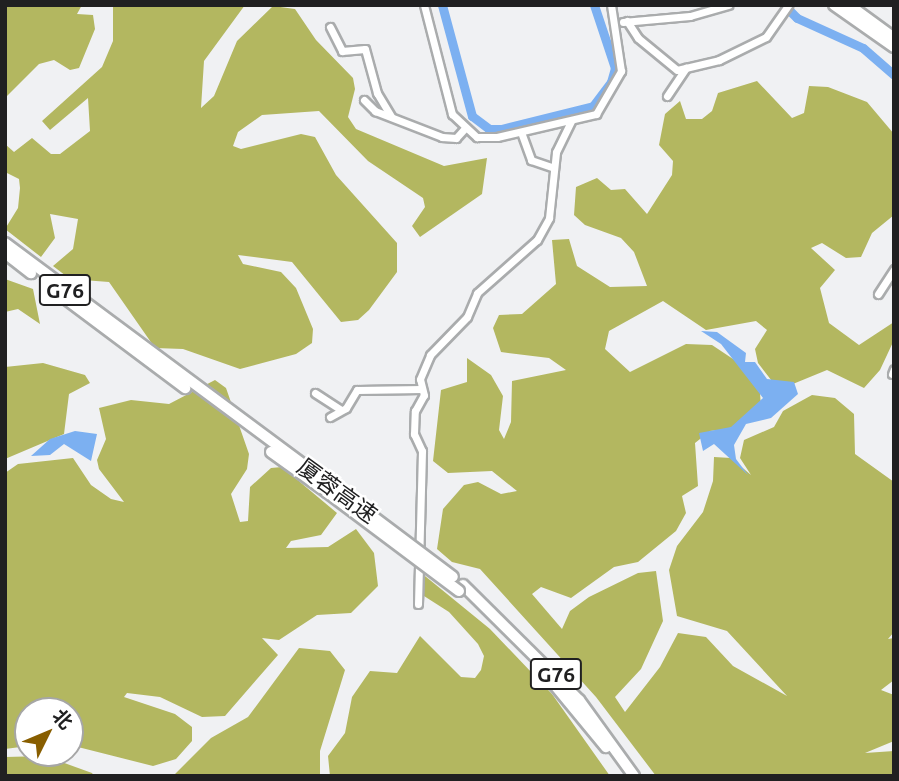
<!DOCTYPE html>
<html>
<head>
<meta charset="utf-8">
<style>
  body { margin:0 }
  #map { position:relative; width:899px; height:781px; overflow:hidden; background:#f0f1f3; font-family:Ubuntu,"Noto Sans SC",sans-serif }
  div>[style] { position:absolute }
  .forest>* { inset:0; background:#b3b760 }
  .water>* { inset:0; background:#7cb0f1 }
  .river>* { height:9px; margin:-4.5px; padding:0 4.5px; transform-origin:4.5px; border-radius:4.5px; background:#7cb0f1 }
  .roads { filter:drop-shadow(2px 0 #aaacad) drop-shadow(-2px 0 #aaacad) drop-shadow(0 2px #aaacad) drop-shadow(0 -2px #aaacad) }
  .minor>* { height:7px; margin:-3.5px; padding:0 3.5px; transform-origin:3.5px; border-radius:3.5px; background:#fff }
  .highway>* { height:10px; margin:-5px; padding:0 5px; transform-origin:5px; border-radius:5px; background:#fff }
  .bridges { filter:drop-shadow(2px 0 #aaacad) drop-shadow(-2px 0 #aaacad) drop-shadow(0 2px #aaacad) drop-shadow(0 -2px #aaacad) }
  .highway-bridge>* { height:10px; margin:-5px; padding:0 5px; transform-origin:5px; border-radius:5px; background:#fff }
  span { translate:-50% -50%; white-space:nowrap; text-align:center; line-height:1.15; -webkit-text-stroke:5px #fff; paint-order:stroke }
  .shield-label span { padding:2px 5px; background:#fff; border:2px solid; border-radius:5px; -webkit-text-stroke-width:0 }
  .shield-label { font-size:21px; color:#202021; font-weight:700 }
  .street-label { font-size:23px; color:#202021 }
  .frame { position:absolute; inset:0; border:7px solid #202021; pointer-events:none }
  .north { position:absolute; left:14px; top:697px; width:70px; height:70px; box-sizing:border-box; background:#fff; border:2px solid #a6a6a6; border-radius:50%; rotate:47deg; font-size:19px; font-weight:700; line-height:28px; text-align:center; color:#202021 }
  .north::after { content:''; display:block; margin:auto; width:24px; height:32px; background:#885e00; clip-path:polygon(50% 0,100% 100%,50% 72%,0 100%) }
</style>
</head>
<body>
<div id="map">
  <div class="forest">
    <div style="clip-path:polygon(5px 5px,82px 5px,77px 14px,93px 15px,95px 29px,79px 68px,70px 70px,54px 60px,39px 64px,5px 98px)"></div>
    <div style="clip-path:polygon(113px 5px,245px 5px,204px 61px,201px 108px,214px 96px,237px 41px,273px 6px,295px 9px,316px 40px,353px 78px,355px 89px,348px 117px,356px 129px,444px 166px,487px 158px,482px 194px,420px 237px,412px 226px,425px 207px,423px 198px,368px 161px,319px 111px,262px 115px,238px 132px,233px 146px,241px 149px,301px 134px,315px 137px,336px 175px,397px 243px,397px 272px,369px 310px,358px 320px,341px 322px,292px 262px,238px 255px,243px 264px,281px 272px,296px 288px,313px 329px,312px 343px,296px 354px,240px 369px,183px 349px,155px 348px,109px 282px,70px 279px,53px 266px,73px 249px,78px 219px,50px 214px,55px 238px,41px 257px,5px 229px,18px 208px,20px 188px,19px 179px,5px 172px,5px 144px,14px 152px,32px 138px,51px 154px,60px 154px,90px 131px,88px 98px,50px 130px,42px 121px,102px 67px,113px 41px)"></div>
    <div style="clip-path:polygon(757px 81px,792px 118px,804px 113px,809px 86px,828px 87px,867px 102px,894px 134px,894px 215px,872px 233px,861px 257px,846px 258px,822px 243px,811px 248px,835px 270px,820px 288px,829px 323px,859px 345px,894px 322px,894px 340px,880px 370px,864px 388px,827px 370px,788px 386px,775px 385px,758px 363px,755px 349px,767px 330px,756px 321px,706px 330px,663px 301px,609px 331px,605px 349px,630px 372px,686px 344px,712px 345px,736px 361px,760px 393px,761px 407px,729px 429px,710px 431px,695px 443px,698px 486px,682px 496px,686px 513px,676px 531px,638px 562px,614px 567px,571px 598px,541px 587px,532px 594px,562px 629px,570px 611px,589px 597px,638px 573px,656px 571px,663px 621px,641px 669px,615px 697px,625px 712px,660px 667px,678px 633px,706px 637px,733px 666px,787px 696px,727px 631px,677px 616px,669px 570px,677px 546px,703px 512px,713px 481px,714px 457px,731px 458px,751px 475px,740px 458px,744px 440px,774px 427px,783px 411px,812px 395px,835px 398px,854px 414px,855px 454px,894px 482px,894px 632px,888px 639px,894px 638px,894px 680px,881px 690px,894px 695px,894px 741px,865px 753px,894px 751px,894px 776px,656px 776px,596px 697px,480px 569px,452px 562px,437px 549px,443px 509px,464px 485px,478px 482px,501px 494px,517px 491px,492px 471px,448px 473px,433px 461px,441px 390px,467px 382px,467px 358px,491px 375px,503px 396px,499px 430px,504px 439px,511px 422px,512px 381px,566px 370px,549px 358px,501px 352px,493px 328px,499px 315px,522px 314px,556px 284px,552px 240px,569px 239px,577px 266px,610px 287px,647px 286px,634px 252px,621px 238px,585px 225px,574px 215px,576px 187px,597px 178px,611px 190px,625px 189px,647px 214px,672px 175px,673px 161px,659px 145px,665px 114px,680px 101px,686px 119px,702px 119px,712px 111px,718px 93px)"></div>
    <div style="clip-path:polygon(5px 279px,33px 289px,40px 324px,18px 309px,5px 312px)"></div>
    <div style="clip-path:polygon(43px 363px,85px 375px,90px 383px,69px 394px,64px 434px,5px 459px,5px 367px)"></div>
    <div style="clip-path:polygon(215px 380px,226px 388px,249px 454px,247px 469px,231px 494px,240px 522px,248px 521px,250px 487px,271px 468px,282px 467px,337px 513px,321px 535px,291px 541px,286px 548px,328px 547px,356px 529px,374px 553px,378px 586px,351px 613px,317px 615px,279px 640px,262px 638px,278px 655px,225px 716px,202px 717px,160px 697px,127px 693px,124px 697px,175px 714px,192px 727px,192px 741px,176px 759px,153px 766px,70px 745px,70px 711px,28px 711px,28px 746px,5px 749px,5px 473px,18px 464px,73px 458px,91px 485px,111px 499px,124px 502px,99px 469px,97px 460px,106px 439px,99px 408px,131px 400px,169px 404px)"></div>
    <div style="clip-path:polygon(425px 576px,490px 629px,552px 694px,610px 776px,330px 776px,328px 756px,345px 733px,352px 697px,370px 671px,397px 673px,420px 636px,461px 677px,475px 678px,481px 670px,484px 656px,478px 644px,449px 612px,424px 596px,420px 586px)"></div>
    <div style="clip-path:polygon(299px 648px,330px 651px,345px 670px,320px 751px,320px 776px,173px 776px,211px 738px,248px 717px)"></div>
    <div style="clip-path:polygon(45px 756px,92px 773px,94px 776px,5px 776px,5px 757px)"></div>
  </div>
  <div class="water">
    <div style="clip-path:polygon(701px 331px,717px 332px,746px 353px,745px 362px,755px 362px,767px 379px,794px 382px,798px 394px,771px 418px,746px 424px,734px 445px,736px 459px,748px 475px,714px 444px,703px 451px,699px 433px,731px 427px,763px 398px,721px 344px)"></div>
    <div style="clip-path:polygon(75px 431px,97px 434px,91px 461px,64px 444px,50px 455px,31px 456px,50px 439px)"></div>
  </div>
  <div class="river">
    <div style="left:442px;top:5px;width:115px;rotate:74.9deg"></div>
    <div style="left:472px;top:116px;width:21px;rotate:37deg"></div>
    <div style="left:489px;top:129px;width:12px"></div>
    <div style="left:501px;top:129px;width:95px;rotate:-14deg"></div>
    <div style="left:593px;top:106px;width:30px;rotate:-53deg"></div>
    <div style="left:611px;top:82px;width:15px;rotate:-74deg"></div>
    <div style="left:615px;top:68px;width:66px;rotate:-108.4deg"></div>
    <div style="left:784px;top:5px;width:18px;rotate:45deg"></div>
    <div style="left:797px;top:18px;width:72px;rotate:24.4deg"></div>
    <div style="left:863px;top:48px;width:41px;rotate:41.1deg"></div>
  </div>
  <div class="roads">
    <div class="minor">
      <div style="left:424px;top:5px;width:113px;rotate:75.6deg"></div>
      <div style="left:452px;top:114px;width:34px;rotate:43deg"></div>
      <div style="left:477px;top:137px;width:20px"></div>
      <div style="left:497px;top:137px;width:102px;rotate:-13.1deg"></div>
      <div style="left:596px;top:114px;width:50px;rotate:-59.8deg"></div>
      <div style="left:621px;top:71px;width:67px;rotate:-98.6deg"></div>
      <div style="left:627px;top:21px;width:20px;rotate:57deg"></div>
      <div style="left:638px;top:38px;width:50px;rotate:39.4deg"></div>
      <div style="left:677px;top:70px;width:43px;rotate:-13.4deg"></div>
      <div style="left:719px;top:60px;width:52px;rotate:-26.1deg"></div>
      <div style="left:766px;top:37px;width:39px;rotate:-55deg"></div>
      <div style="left:623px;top:22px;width:67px;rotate:-5.1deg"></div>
      <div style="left:690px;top:16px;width:40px;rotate:-16deg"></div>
      <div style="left:330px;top:27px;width:27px;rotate:63deg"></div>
      <div style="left:342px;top:51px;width:23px;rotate:-5deg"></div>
      <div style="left:365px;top:49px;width:46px;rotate:74.7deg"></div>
      <div style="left:377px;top:93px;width:27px;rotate:59deg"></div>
      <div style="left:667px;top:96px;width:34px;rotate:-56deg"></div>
      <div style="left:364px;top:100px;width:16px;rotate:45deg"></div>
      <div style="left:375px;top:111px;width:72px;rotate:21.2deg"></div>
      <div style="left:442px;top:137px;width:14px;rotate:4deg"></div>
      <div style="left:456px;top:138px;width:13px;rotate:-48deg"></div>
      <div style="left:521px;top:132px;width:30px;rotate:70deg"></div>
      <div style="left:531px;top:160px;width:24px;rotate:19deg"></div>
      <div style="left:878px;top:294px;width:30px;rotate:-57deg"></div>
      <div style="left:892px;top:374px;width:5px;rotate:-68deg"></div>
      <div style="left:315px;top:393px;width:31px;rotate:33deg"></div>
      <div style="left:330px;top:417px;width:18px;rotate:-29deg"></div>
      <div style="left:346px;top:408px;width:21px;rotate:-59deg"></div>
      <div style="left:357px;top:390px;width:65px;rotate:-0.9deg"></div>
      <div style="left:418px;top:604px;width:153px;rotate:-88.5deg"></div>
      <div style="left:422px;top:451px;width:19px;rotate:-115deg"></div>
      <div style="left:414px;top:434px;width:23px;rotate:-88deg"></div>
      <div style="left:415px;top:411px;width:18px;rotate:-61deg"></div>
      <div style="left:424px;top:395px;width:16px;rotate:-104deg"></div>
      <div style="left:420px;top:379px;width:26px;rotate:-67deg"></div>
      <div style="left:430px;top:355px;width:53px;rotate:-45.8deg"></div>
      <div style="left:467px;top:317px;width:26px;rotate:-67deg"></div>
      <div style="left:477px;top:293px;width:80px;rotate:-41.5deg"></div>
      <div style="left:537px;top:240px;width:25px;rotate:-61deg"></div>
      <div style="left:549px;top:218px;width:66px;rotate:-83.9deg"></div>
      <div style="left:556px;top:152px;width:34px;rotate:-64deg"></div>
    </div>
    <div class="highway">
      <div style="left:834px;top:5px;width:73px;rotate:35deg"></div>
      <div style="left:849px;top:5px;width:56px;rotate:36.3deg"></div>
      <div style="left:5px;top:243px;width:407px;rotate:36.6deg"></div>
      <div style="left:5px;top:253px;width:33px;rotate:38deg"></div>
      <div style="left:58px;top:293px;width:159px;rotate:36.8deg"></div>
      <div style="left:271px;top:452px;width:69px;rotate:35.5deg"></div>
      <div style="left:463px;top:585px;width:163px;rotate:44.8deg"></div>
      <div style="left:579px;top:700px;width:94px;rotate:54.1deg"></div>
      <div style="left:540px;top:667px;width:104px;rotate:50.5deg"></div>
    </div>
  </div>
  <div class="bridges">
    <div class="highway-bridge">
      <div style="left:332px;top:486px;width:151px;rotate:36.9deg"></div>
      <div style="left:327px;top:492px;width:165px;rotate:36.9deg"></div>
    </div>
  </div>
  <div class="shield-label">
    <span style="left:65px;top:290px">G76</span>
    <span style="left:556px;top:674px">G76</span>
  </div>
  <div class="street-label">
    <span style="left:337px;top:491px;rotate:36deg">厦蓉高速</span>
  </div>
  <div class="frame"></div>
  <div class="north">北</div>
</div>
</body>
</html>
